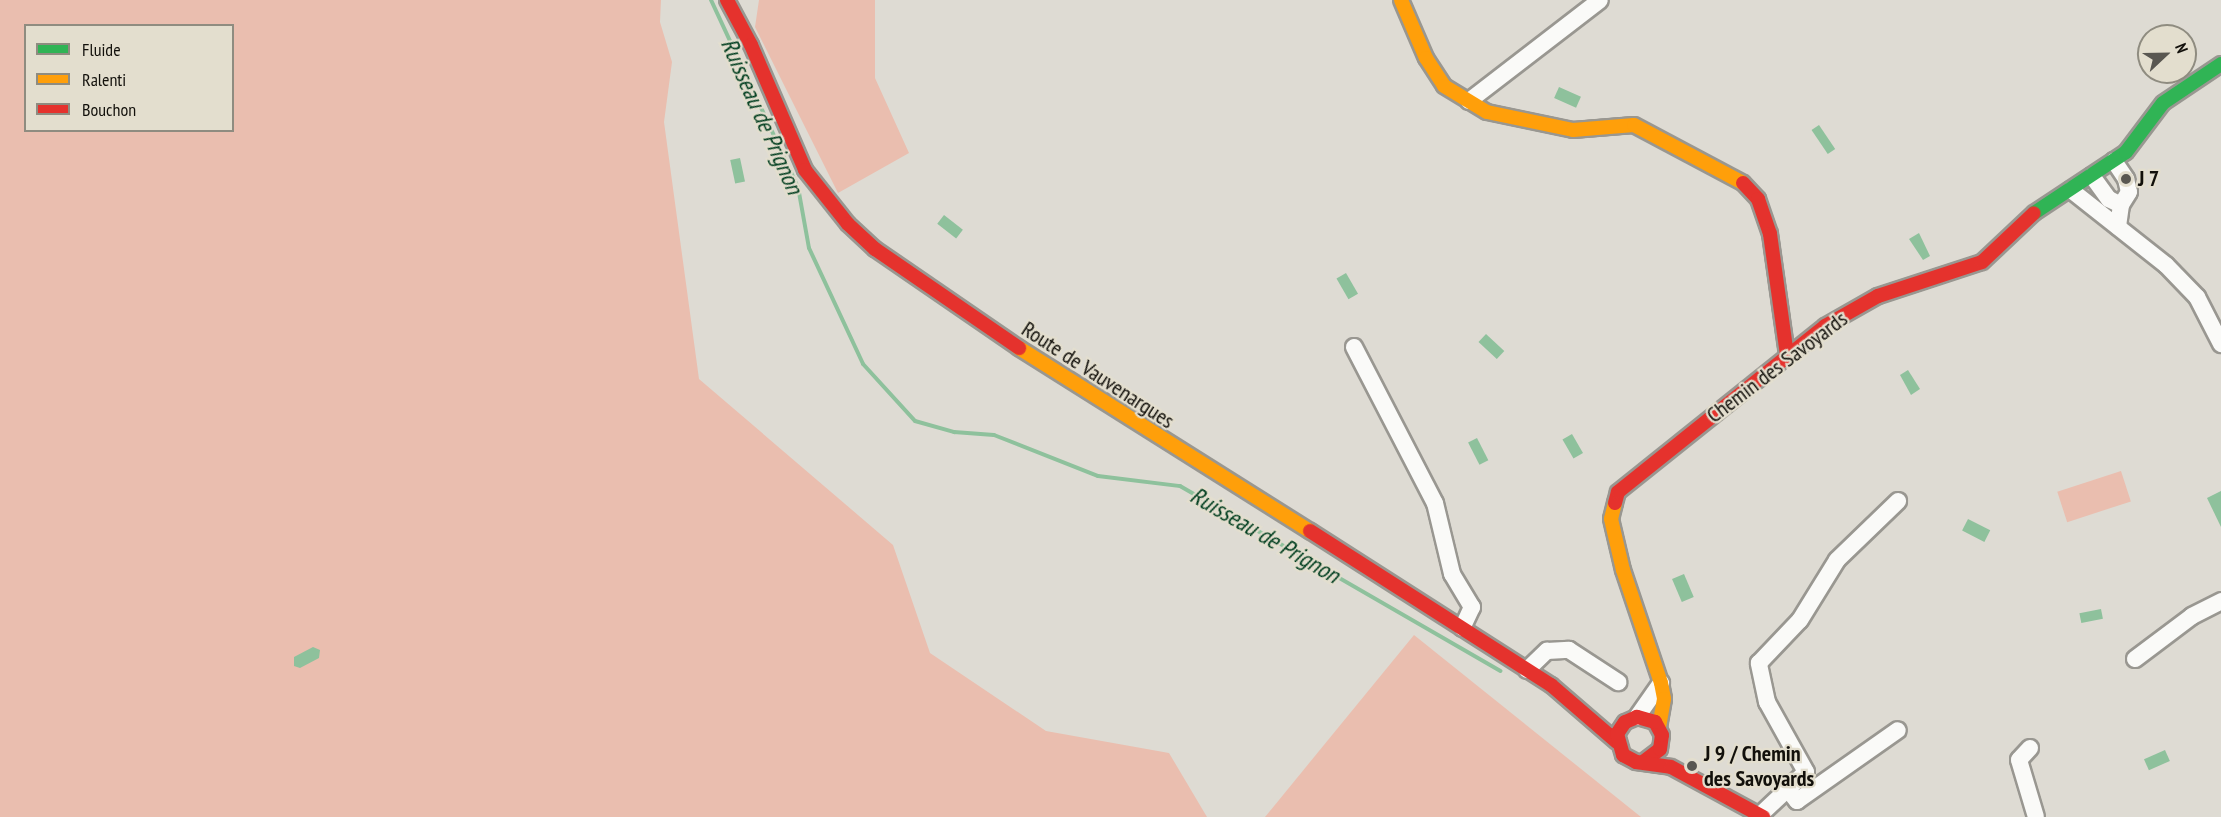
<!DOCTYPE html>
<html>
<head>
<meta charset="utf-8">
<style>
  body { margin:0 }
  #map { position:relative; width:2221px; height:817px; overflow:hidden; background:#dedbd3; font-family:"PT Sans Narrow",sans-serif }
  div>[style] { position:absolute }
  .green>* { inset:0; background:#eabeaf; transform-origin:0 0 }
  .water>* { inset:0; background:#8ec19c; transform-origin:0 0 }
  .stream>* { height:4px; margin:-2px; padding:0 2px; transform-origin:2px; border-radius:2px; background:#8ec19c }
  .roads { filter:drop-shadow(2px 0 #999791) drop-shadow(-2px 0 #999791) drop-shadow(0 2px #999791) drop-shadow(0 -2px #999791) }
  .street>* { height:16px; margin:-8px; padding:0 8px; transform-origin:8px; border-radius:8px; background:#fafaf8 }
  .fast>* { height:14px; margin:-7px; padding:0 7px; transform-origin:7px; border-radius:7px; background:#30b455 }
  .slow>* { height:14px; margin:-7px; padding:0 7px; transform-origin:7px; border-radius:7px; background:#ff9f0a }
  .jam>* { height:14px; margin:-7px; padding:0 7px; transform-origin:7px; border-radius:7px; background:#e5322d }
  .dots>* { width:16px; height:16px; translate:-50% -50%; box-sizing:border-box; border:3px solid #e3dece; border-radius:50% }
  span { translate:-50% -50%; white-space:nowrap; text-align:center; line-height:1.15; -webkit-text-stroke:4.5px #e3dece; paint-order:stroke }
  .poi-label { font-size:22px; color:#12100b; font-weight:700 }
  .left { translate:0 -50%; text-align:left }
  .street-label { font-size:22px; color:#12100b }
  .water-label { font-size:24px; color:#003e1f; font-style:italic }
  .legend { position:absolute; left:24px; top:24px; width:210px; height:108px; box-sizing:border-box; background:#e3dece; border:2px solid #8f8c80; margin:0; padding:8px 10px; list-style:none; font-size:18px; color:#12100b }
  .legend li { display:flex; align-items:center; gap:12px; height:30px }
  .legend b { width:30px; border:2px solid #8f8c80 }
  .north { position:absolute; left:2137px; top:24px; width:60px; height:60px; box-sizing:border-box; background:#e3dece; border:2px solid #8f8c80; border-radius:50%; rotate:68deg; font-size:16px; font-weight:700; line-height:24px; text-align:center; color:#12100b }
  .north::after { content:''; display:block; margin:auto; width:21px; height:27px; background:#595751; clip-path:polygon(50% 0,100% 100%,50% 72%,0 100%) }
</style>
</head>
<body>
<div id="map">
  <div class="green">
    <div style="clip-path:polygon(evenodd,0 0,661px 0,660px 22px,672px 62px,664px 122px,699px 379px,893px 545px,930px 653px,1046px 731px,1169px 753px,1207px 817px,0 817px,0 0,26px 26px,232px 26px,232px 130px,26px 130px,26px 26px)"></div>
    <div style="clip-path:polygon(759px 0,875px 0,875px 78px,909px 153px,838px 193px,755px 27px)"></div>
    <div style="left:2121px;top:471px;width:32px;height:67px;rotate:72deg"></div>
    <div style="clip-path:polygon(1414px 635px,1641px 817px,1265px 817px)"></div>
  </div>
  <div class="water">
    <div style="left:1559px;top:87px;width:24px;height:12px;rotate:24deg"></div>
    <div style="left:1819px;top:125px;width:29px;height:9px;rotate:56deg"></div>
    <div style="left:740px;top:158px;width:24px;height:10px;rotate:78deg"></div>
    <div style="left:944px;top:215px;width:24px;height:11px;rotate:38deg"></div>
    <div style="clip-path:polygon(1919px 233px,1930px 256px,1923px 260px,1909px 239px)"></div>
    <div style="left:1346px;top:273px;width:24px;height:11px;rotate:60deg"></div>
    <div style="left:1486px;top:334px;width:25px;height:11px;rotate:43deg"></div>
    <div style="clip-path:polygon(1908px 370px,1920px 389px,1911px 395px,1900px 375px)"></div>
    <div style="left:1572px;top:434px;width:22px;height:11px;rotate:60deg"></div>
    <div style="left:1477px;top:438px;width:25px;height:10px;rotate:63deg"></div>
    <div style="clip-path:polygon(2221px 491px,2221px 527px,2207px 498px)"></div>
    <div style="left:1968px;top:519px;width:25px;height:13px;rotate:27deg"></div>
    <div style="left:1684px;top:574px;width:25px;height:13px;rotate:67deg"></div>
    <div style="left:2101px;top:609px;width:10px;height:22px;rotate:79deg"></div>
    <div style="clip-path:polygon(313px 647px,320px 650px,319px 658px,300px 668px,294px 666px,294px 657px)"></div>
    <div style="left:2165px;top:750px;width:12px;height:23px;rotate:66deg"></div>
  </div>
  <div class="stream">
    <div style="left:711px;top:0;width:206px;rotate:65.1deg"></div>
    <div style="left:798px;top:187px;width:62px;rotate:79.8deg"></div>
    <div style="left:809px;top:248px;width:128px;rotate:65deg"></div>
    <div style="left:863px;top:364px;width:77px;rotate:47.6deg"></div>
    <div style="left:915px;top:421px;width:41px;rotate:15.8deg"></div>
    <div style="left:954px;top:432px;width:40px;rotate:4.3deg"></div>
    <div style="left:994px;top:435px;width:112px;rotate:21.5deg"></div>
    <div style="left:1098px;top:476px;width:83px;rotate:7deg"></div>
    <div style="left:1180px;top:486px;width:370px;rotate:30deg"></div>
  </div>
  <div class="roads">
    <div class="street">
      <div style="left:1469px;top:101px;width:165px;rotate:-37.6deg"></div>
      <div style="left:2114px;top:161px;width:22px;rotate:56deg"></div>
      <div style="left:2126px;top:179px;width:13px;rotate:77deg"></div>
      <div style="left:2129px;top:192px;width:15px;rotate:122deg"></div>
      <div style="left:2121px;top:205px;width:22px;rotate:98deg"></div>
      <div style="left:2092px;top:176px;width:29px;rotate:54deg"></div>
      <div style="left:2109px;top:199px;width:13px;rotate:27deg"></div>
      <div style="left:2071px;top:190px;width:121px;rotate:38.3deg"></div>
      <div style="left:2166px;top:265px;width:45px;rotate:45.9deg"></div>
      <div style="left:2197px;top:297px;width:53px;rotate:62.9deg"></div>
      <div style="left:1354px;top:347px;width:176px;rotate:62.6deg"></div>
      <div style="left:1435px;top:503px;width:73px;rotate:76.5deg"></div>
      <div style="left:1452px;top:574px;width:39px;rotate:59deg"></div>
      <div style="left:1472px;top:607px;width:23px;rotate:115deg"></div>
      <div style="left:2135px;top:659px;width:71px;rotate:-37deg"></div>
      <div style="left:2192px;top:616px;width:33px;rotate:-27deg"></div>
      <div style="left:1527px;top:670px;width:28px;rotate:-44deg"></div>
      <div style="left:1547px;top:651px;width:22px;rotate:-3deg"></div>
      <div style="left:1569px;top:650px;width:59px;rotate:33.1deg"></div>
      <div style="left:1637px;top:717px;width:42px;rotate:-54.8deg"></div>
      <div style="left:2030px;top:748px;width:16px;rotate:133deg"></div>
      <div style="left:2019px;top:760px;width:59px;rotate:73.4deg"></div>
      <div style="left:1789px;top:791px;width:13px;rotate:51deg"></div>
      <div style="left:1797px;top:801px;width:123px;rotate:-35.1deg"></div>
      <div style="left:1760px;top:815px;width:63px;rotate:-43.1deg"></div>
      <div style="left:1806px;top:772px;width:80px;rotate:-119.1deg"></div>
      <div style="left:1767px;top:702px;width:40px;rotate:-102deg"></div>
      <div style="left:1759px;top:663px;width:59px;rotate:-46.4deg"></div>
      <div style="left:1800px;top:620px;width:70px;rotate:-58.3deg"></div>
      <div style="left:1837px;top:560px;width:85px;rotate:-44deg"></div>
    </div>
    <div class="fast">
      <div style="left:2034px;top:213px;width:110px;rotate:-33.5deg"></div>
      <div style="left:2126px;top:152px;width:61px;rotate:-52.9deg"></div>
      <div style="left:2163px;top:103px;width:70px;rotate:-33.9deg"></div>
    </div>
    <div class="slow">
      <div style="left:1401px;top:0;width:63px;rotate:66.7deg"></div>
      <div style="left:1426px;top:58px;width:33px;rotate:57deg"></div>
      <div style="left:1444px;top:86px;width:50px;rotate:31.2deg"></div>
      <div style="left:1487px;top:112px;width:88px;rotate:11.8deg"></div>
      <div style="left:1573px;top:130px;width:61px;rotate:-4.7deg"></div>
      <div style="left:1634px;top:125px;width:123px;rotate:28deg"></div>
      <div style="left:1019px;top:348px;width:344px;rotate:32.2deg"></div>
      <div style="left:1615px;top:503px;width:16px;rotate:104deg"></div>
      <div style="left:1611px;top:519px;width:52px;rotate:76.8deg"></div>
      <div style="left:1623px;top:570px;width:119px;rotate:71.4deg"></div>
      <div style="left:1661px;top:683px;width:16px;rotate:79deg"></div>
      <div style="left:1664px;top:699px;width:29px;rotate:100deg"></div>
    </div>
    <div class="jam">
      <div style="left:727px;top:0;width:51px;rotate:61.9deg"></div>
      <div style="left:751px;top:45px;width:136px;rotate:66.6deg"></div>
      <div style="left:805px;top:170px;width:69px;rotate:51.5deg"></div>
      <div style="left:848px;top:224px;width:37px;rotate:43deg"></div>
      <div style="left:875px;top:249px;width:175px;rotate:34.5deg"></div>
      <div style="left:1743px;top:183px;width:22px;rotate:47deg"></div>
      <div style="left:1758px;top:199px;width:37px;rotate:71deg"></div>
      <div style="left:1770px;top:234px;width:122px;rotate:82deg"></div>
      <div style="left:1615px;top:503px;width:11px;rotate:-75deg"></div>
      <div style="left:1618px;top:492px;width:265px;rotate:-38.7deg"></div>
      <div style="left:1825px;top:326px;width:61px;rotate:-29.5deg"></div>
      <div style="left:1878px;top:296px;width:109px;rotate:-18.1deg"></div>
      <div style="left:1982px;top:262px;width:71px;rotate:-43.3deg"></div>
      <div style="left:1310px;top:531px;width:286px;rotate:32.6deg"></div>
      <div style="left:1551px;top:685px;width:87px;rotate:40.8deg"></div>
      <div style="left:1643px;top:762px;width:21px;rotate:-37deg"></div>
      <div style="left:1660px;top:749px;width:14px;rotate:-82deg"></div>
      <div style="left:1662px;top:735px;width:15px;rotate:-118deg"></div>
      <div style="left:1655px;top:722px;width:19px;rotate:-164deg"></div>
      <div style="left:1637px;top:717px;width:13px;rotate:157deg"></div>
      <div style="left:1625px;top:722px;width:14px;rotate:124deg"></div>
      <div style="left:1617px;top:734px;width:22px;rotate:74deg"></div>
      <div style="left:1623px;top:755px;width:15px;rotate:28deg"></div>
      <div style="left:1636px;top:762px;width:35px;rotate:8deg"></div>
      <div style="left:1671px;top:767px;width:105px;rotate:28.5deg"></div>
    </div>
  </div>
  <div class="dots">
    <div style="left:2126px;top:179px;background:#595751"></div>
    <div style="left:1692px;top:766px;background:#595751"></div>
  </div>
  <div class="poi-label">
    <span class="left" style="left:2138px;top:179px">J 7</span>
    <span class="left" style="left:1704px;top:766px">J 9 / Chemin<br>des Savoyards</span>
  </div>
  <div class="street-label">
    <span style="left:1777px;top:367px;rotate:-37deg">Chemin des Savoyards</span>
    <span style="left:1098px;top:375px;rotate:33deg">Route de Vauvenargues</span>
  </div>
  <div class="water-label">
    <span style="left:762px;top:116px;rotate:66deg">Ruisseau de Prignon</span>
    <span style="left:1265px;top:535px;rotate:30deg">Ruisseau de Prignon</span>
  </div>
  <ul class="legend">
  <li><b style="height:8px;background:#30b455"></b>Fluide</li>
  <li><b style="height:8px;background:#ff9f0a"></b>Ralenti</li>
  <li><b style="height:8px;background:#e5322d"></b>Bouchon</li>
  </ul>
  <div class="north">N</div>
</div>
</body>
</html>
